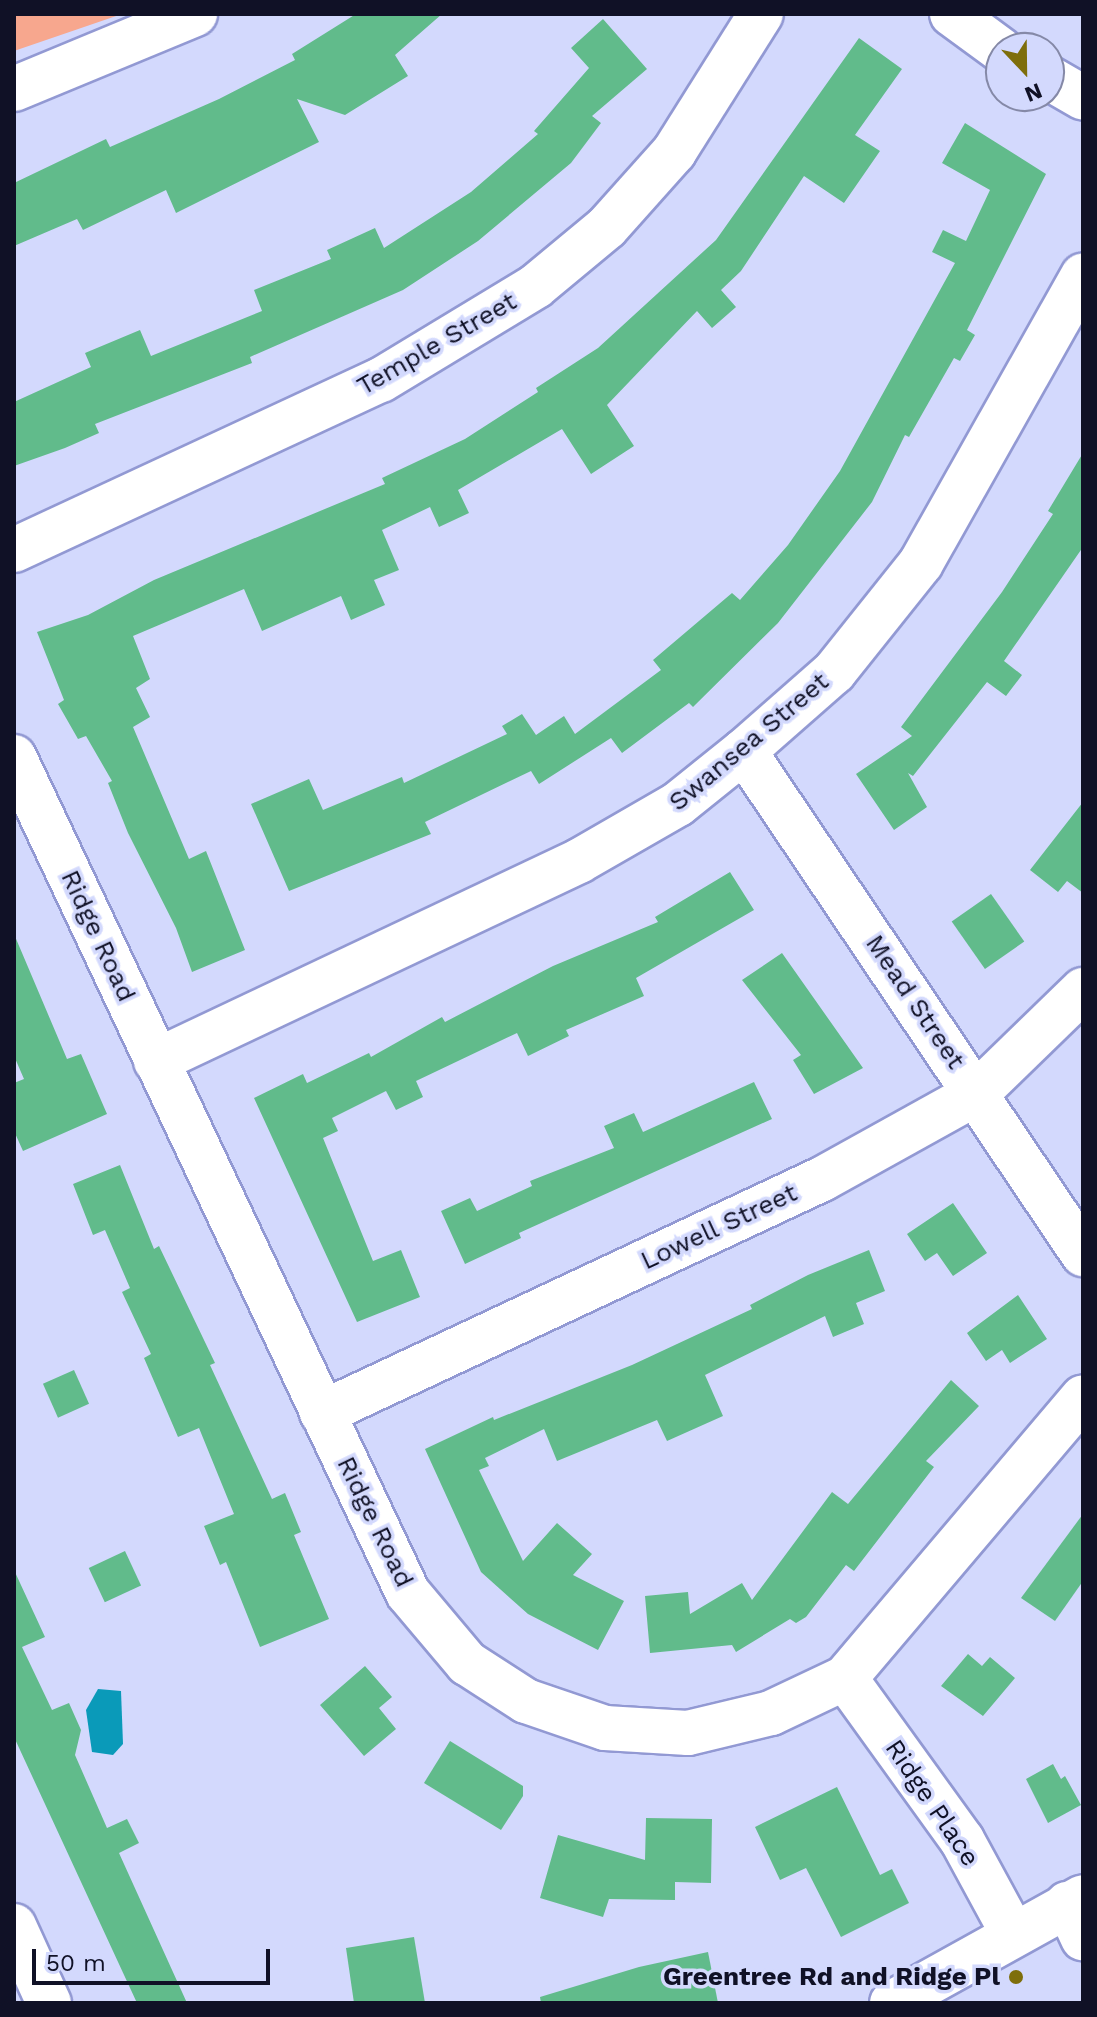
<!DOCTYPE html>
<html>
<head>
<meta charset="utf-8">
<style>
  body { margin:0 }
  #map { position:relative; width:1097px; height:2017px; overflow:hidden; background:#d3d9fd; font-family:"Work Sans",sans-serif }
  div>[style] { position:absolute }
  .green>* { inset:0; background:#f7a78e }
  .water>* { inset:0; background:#0a9ab9 }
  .building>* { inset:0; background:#61bb8b; transform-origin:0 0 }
  .roads { filter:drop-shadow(2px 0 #9299d3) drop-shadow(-2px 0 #9299d3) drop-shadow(0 2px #9299d3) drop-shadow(0 -2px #9299d3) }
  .minor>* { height:44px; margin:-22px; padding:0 22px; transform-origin:22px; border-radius:22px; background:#fff }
  .dots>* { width:22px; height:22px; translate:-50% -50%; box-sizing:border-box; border:4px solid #d3d9fd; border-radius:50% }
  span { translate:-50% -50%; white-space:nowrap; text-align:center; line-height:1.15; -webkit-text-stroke:7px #d3d9fd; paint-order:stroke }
  .street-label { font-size:26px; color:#101126 }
  .poi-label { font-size:26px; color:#101126; font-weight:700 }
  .right { translate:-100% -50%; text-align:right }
  .frame { position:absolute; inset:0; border:16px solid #101126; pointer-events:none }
  .north { position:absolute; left:985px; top:32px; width:80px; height:80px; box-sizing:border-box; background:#d3d9fd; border:2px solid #8589a7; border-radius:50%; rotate:158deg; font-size:22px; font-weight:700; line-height:32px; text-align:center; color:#101126 }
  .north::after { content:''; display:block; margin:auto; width:28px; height:36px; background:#7e6e0b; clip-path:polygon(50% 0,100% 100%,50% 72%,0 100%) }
  .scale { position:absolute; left:32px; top:1949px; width:238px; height:36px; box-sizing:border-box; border:4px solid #101126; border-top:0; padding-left:10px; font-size:24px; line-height:28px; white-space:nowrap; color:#101126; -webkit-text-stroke:6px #d3d9fd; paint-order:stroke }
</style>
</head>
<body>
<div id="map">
  <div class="green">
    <div style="clip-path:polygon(14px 14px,122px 14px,14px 51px)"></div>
  </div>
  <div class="water">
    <div style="clip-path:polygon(98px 1689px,121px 1691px,123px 1744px,113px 1755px,92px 1752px,86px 1710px)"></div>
  </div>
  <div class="building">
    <div style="clip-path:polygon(356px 14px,442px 14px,395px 55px,408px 76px,345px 115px,297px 99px,319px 142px,176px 213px,166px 190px,83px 230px,77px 219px,14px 246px,14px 183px,106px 139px,110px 147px,219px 99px,295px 60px,292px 54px)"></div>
    <div style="clip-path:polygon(603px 19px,647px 69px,592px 116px,601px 123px,571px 163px,478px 241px,403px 290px,250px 357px,252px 363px,95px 424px,99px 433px,65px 448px,14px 466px,14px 402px,91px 367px,85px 353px,140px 330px,151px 356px,262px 311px,254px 290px,331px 259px,327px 250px,375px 228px,384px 248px,471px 192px,538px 134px,534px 131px,589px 68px,571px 48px)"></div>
    <div style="clip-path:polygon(859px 38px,902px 69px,855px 135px,880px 151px,844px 203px,804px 176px,741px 271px,721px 290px,736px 307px,712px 328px,697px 311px,607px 405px,634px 446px,591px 474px,562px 429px,458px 490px,469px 513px,439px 527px,430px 507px,382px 530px,399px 570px,374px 580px,385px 605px,351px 620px,341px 596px,262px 631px,244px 589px,133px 636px,150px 679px,136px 688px,150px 717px,133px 727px,189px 859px,206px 851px,245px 950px,192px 972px,176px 928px,128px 833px,108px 783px,112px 781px,86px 736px,78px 739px,58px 704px,64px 700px,37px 632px,88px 615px,154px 580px,385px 484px,382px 478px,465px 439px,538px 392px,536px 388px,598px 348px,716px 240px)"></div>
    <div style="clip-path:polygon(965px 123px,1046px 174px,967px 330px,975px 335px,960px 361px,954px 358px,909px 437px,905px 435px,872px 502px,778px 623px,693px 707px,689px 703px,622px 753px,611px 738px,539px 784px,531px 771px,425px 822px,431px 834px,289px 891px,251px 804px,309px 779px,323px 810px,402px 777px,404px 783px,507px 734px,502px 726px,522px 714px,536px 735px,564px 716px,575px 734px,661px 670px,653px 660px,732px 593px,740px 600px,788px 545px,840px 471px,955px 263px,932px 252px,943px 230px,966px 241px,990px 190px,942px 163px)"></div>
    <div style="clip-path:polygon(1083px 453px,1083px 547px,1004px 661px,1022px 675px,1006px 696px,987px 682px,913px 776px,908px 773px,927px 807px,894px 830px,856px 774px,912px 736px,901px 727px,1002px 592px,1053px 514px,1048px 511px)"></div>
    <div style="clip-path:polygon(1083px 802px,1083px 893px,1067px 881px,1058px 892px,1030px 870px)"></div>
    <div style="clip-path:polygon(730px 872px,754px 910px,636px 978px,644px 996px,566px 1030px,569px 1036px,528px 1056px,517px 1033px,416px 1081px,423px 1097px,396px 1110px,386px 1091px,332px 1118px,338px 1131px,323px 1138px,373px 1261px,401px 1250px,420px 1297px,357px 1322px,254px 1098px,303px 1074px,307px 1083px,369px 1053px,371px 1057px,442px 1017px,445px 1022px,553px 966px,658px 922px,655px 917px)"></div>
    <div style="left:991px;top:894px;width:58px;height:48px;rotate:55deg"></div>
    <div style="clip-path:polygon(14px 934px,67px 1059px,81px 1054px,107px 1114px,23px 1151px,14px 1131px,14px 1083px,24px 1079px,14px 1056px)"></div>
    <div style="clip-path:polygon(782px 953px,863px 1068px,814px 1094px,793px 1060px,801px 1055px,742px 980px)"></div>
    <div style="clip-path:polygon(754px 1082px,772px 1119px,519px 1233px,521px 1238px,465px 1264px,441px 1211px,470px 1198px,477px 1211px,532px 1186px,530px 1181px,614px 1148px,604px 1126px,634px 1113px,643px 1132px)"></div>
    <div style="clip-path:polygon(120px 1165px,154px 1249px,159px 1246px,215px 1363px,210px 1365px,272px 1499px,285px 1493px,301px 1532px,294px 1535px,329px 1619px,260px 1647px,226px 1562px,220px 1565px,204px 1526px,234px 1514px,199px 1428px,178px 1437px,144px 1358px,151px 1354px,122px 1292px,130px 1288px,105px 1230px,93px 1235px,73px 1184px)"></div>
    <div style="clip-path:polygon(953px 1203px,987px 1253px,953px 1276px,937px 1253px,925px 1261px,907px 1234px)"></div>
    <div style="clip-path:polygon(869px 1250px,885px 1291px,856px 1303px,864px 1324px,833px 1337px,825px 1316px,705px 1375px,723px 1416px,667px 1441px,657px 1420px,557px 1461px,544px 1429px,485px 1458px,489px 1466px,479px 1470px,523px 1561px,557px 1523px,592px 1554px,573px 1575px,624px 1601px,598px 1650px,528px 1614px,481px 1572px,425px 1449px,493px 1417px,494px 1420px,632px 1365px,752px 1309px,750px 1305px,808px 1275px)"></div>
    <div style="clip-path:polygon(1018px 1295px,1047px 1339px,1010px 1363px,1002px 1350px,986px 1361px,967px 1333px)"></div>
    <div style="left:74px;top:1370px;width:37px;height:34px;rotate:66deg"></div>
    <div style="clip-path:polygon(951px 1380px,979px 1406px,926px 1461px,934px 1467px,854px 1571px,846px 1565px,806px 1617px,796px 1623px,790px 1619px,736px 1652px,732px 1645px,650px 1653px,645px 1596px,688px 1592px,690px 1614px,742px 1583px,752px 1600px,832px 1492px,848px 1504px)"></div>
    <div style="clip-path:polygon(1083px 1514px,1083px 1581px,1055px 1621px,1021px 1598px)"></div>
    <div style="left:125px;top:1551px;width:38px;height:40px;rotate:65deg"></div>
    <div style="clip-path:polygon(14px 1570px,45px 1637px,22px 1647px,52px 1710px,69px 1703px,81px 1730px,75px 1755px,107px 1828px,127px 1819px,139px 1843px,119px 1853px,187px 2003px,137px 2003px,14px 1737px)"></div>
    <div style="clip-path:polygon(968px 1654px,982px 1666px,990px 1657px,1015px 1678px,983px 1716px,941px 1686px)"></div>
    <div style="clip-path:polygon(365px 1666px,392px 1697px,379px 1708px,396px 1729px,364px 1756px,320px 1705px)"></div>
    <div style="clip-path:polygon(450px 1741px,523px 1786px,523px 1796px,501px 1830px,424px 1783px)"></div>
    <div style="clip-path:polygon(1053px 1764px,1061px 1779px,1065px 1776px,1081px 1805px,1048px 1823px,1026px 1779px)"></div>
    <div style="clip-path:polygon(837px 1787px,880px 1875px,892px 1869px,909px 1903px,841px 1937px,806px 1868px,780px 1880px,755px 1827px)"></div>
    <div style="clip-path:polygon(646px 1818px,712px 1819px,711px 1883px,675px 1882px,675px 1900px,609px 1899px,603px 1917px,540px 1898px,558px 1835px,645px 1860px)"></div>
    <div style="clip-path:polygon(414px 1937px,425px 2003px,354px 2003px,346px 1948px)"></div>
    <div style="clip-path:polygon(708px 1952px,718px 2003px,541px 2003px,540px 1997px,639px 1967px)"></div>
  </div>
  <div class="roads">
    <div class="minor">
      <div style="left:952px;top:14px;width:61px;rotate:36.3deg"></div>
      <div style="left:1049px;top:78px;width:39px;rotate:30deg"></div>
      <div style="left:14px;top:89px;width:196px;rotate:-22.5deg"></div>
      <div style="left:14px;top:550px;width:404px;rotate:-24.9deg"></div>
      <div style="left:381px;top:380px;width:181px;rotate:-31.2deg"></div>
      <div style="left:536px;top:286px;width:92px;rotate:-39.7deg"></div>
      <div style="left:607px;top:227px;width:101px;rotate:-48.2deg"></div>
      <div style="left:674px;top:152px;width:163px;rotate:-57.8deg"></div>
      <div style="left:744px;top:751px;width:607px;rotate:56.02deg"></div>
      <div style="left:14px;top:757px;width:924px;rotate:64.77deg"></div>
      <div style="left:408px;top:1593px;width:92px;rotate:49.9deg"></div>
      <div style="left:467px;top:1663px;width:70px;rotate:32.8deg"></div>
      <div style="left:526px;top:1701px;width:83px;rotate:18.9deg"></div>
      <div style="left:605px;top:1728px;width:83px;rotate:3.4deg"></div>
      <div style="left:688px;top:1733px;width:85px;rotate:-13.5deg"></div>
      <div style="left:771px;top:1713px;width:82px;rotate:-25.3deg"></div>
      <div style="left:845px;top:1678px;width:368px;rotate:-49.7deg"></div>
      <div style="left:156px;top:1061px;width:468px;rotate:-25.3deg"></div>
      <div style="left:579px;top:861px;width:114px;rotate:-29.9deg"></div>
      <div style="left:678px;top:804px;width:85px;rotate:-38.8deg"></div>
      <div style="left:744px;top:751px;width:120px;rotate:-41.3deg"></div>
      <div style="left:834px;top:672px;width:139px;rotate:-51.4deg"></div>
      <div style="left:921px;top:563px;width:330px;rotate:-60.6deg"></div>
      <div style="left:322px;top:1413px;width:552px;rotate:-25.08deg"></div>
      <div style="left:822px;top:1179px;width:177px;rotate:-29deg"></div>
      <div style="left:977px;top:1093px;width:148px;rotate:-44.2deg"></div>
      <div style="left:845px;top:1678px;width:200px;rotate:54.2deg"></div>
      <div style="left:962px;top:1840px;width:105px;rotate:61.5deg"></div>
      <div style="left:1067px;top:1904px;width:38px;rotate:65deg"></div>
      <div style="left:14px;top:1926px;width:85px;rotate:65.6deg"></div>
      <div style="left:892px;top:2003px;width:218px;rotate:-29deg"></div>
    </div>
  </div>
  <div class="dots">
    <div style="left:1016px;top:1977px;background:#7e6e0b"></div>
  </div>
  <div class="street-label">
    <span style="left:437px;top:344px;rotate:-30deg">Temple Street</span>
    <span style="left:749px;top:742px;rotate:-40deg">Swansea Street</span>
    <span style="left:98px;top:936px;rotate:65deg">Ridge Road</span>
    <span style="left:915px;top:1002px;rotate:56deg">Mead Street</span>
    <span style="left:719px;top:1227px;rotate:-25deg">Lowell Street</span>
    <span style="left:375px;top:1522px;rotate:64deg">Ridge Road</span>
    <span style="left:932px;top:1803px;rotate:56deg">Ridge Place</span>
  </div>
  <div class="poi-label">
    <span class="right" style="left:1000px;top:1977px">Greentree Rd and Ridge Pl</span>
  </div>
  <div class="frame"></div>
  <div class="north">N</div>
  <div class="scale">50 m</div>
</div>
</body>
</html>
